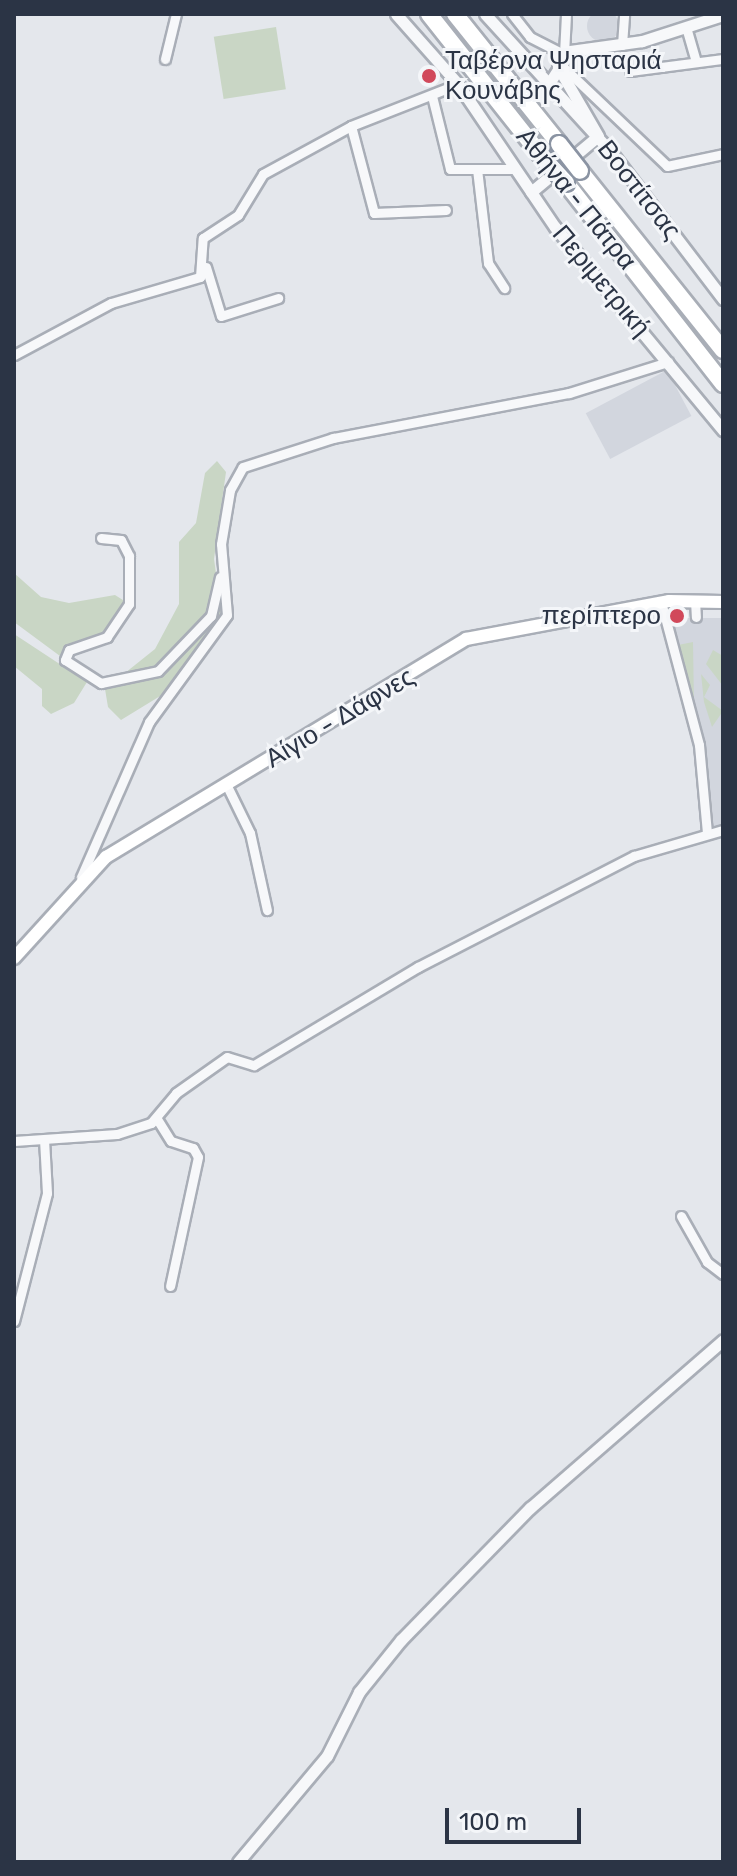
<!DOCTYPE html>
<html>
<head>
<meta charset="utf-8">
<style>
  body { margin:0 }
  #map { position:relative; width:737px; height:1876px; overflow:hidden; background:#e4e7ec; font-family:Rubik,sans-serif }
  div>[style] { position:absolute }
  .built>* { inset:0; background:#d2d6de; transform-origin:0 0 }
  .round { border-radius:50% }
  .green>* { inset:0; background:#c9d6c5; transform-origin:0 0 }
  .roads { filter:drop-shadow(2px 0 #a9aeb7) drop-shadow(-2px 0 #a9aeb7) drop-shadow(0 2px #a9aeb7) drop-shadow(0 -2px #a9aeb7) }
  .minor>* { height:9px; margin:-4.5px; padding:0 4.5px; transform-origin:4.5px; border-radius:4.5px; background:#f7f8fa }
  .tertiary>* { height:11px; margin:-5.5px; padding:0 5.5px; transform-origin:5.5px; border-radius:5.5px; background:#f7f8fa }
  .secondary>* { height:12px; margin:-6px; padding:0 6px; transform-origin:6px; border-radius:6px; background:#fff }
  .motorway>* { height:16px; margin:-8px; padding:0 8px; transform-origin:8px; border-radius:8px; background:#fff }
  .bridges { filter:drop-shadow(2px 0 #8b94a3) drop-shadow(-2px 0 #8b94a3) drop-shadow(0 2px #8b94a3) drop-shadow(0 -2px #8b94a3) }
  .motorway-bridge>* { height:16px; margin:-8px; padding:0 8px; transform-origin:8px; border-radius:8px; background:#fff }
  .dots>* { width:22px; height:22px; translate:-50% -50%; box-sizing:border-box; border:4px solid #f4f6f9; border-radius:50% }
  span { translate:-50% -50%; white-space:nowrap; text-align:center; line-height:1.15; -webkit-text-stroke:6px #f4f6f9; paint-order:stroke }
  .poi-label { font-size:26px; color:#2b3445 }
  .left { translate:0 -50%; text-align:left }
  .right { translate:-100% -50%; text-align:right }
  .street-label { font-size:26px; color:#2b3445 }
  .frame { position:absolute; inset:0; border:16px solid #2b3445; pointer-events:none }
  .scale { position:absolute; left:445px; top:1808px; width:136px; height:36px; box-sizing:border-box; border:4px solid #2b3445; border-top:0; padding-left:10px; font-size:24px; line-height:28px; white-space:nowrap; color:#2b3445; -webkit-text-stroke:6px #f4f6f9; paint-order:stroke }
</style>
</head>
<body>
<div id="map">
  <div class="built">
    <div class="round" style="left:587px;top:10px;width:32px;height:32px"></div>
    <div style="left:667px;top:370px;width:52px;height:92px;rotate:62deg"></div>
    <div style="clip-path:polygon(670px 618px,723px 618px,723px 826px,713px 828px,705px 745px)"></div>
  </div>
  <div class="green">
    <div style="left:276px;top:27px;width:63px;height:63px;rotate:81deg"></div>
    <div style="clip-path:polygon(217px 461px,226px 472px,214px 559px,222px 616px,170px 690px,121px 720px,108px 707px,105px 689px,155px 649px,179px 604px,179px 542px,196px 523px,205px 473px)"></div>
    <div style="clip-path:polygon(14px 573px,41px 597px,69px 603px,115px 595px,126px 602px,103px 637px,71px 644px,60px 656px,14px 622px)"></div>
    <div style="clip-path:polygon(14px 634px,87px 682px,74px 703px,51px 714px,42px 706px,42px 689px,14px 666px)"></div>
    <div style="clip-path:polygon(693px 642px,694px 705px,678px 645px)"></div>
    <div style="clip-path:polygon(713px 650px,723px 656px,723px 686px,706px 664px)"></div>
    <div style="clip-path:polygon(701px 674px,710px 685px,704px 697px,723px 711px,712px 727px,704px 702px)"></div>
  </div>
  <div class="roads">
    <div class="minor">
      <div style="left:512px;top:14px;width:29px;rotate:52deg"></div>
      <div style="left:530px;top:37px;width:38px;rotate:27deg"></div>
      <div style="left:686px;top:27px;width:36px;rotate:74deg"></div>
      <div style="left:622px;top:45px;width:31px;rotate:-86deg"></div>
      <div style="left:564px;top:54px;width:40px;rotate:-87.1deg"></div>
      <div style="left:165px;top:59px;width:46px;rotate:-76.3deg"></div>
      <div style="left:559px;top:63px;width:149px;rotate:43.6deg"></div>
      <div style="left:667px;top:166px;width:57px;rotate:-12.1deg"></div>
      <div style="left:630px;top:71px;width:94px;rotate:-7.4deg"></div>
      <div style="left:432px;top:96px;width:75px;rotate:76.1deg"></div>
      <div style="left:450px;top:169px;width:63px"></div>
      <div style="left:351px;top:126px;width:90px;rotate:75.2deg"></div>
      <div style="left:374px;top:213px;width:72px;rotate:-2.4deg"></div>
      <div style="left:477px;top:169px;width:95px;rotate:83.3deg"></div>
      <div style="left:488px;top:263px;width:30px;rotate:57deg"></div>
      <div style="left:206px;top:267px;width:51px;rotate:73deg"></div>
      <div style="left:221px;top:316px;width:60px;rotate:-17.5deg"></div>
      <div style="left:14px;top:355px;width:110px;rotate:-28.2deg"></div>
      <div style="left:111px;top:303px;width:93px;rotate:-16.3deg"></div>
      <div style="left:200px;top:277px;width:39px;rotate:-86deg"></div>
      <div style="left:203px;top:238px;width:42px;rotate:-33.3deg"></div>
      <div style="left:238px;top:215px;width:48px;rotate:-58.6deg"></div>
      <div style="left:263px;top:174px;width:100px;rotate:-28.6deg"></div>
      <div style="left:351px;top:126px;width:115px;rotate:-21.4deg"></div>
      <div style="left:101px;top:538px;width:20px;rotate:6deg"></div>
      <div style="left:121px;top:540px;width:18px;rotate:63deg"></div>
      <div style="left:129px;top:556px;width:48px;rotate:90deg"></div>
      <div style="left:129px;top:604px;width:40px;rotate:124deg"></div>
      <div style="left:107px;top:637px;width:40px;rotate:161.1deg"></div>
      <div style="left:69px;top:650px;width:11px;rotate:112deg"></div>
      <div style="left:65px;top:660px;width:43px;rotate:32.6deg"></div>
      <div style="left:101px;top:683px;width:58px;rotate:-11.9deg"></div>
      <div style="left:158px;top:671px;width:76px;rotate:-46.1deg"></div>
      <div style="left:211px;top:616px;width:40px;rotate:-77deg"></div>
      <div style="left:695px;top:600px;width:17px;rotate:87deg"></div>
      <div style="left:661px;top:602px;width:148px;rotate:75.1deg"></div>
      <div style="left:699px;top:745px;width:88px;rotate:84.8deg"></div>
      <div style="left:228px;top:788px;width:50px;rotate:63.9deg"></div>
      <div style="left:250px;top:833px;width:79px;rotate:77.6deg"></div>
      <div style="left:81px;top:877px;width:169px;rotate:-66.3deg"></div>
      <div style="left:149px;top:722px;width:132px;rotate:-53.9deg"></div>
      <div style="left:227px;top:615px;width:71px;rotate:-94.8deg"></div>
      <div style="left:221px;top:544px;width:55px;rotate:-80.5deg"></div>
      <div style="left:230px;top:490px;width:26px;rotate:-61deg"></div>
      <div style="left:243px;top:467px;width:95px;rotate:-17.9deg"></div>
      <div style="left:333px;top:438px;width:240px;rotate:-10.8deg"></div>
      <div style="left:569px;top:393px;width:104px;rotate:-17.4deg"></div>
      <div style="left:157px;top:1119px;width:26px;rotate:58deg"></div>
      <div style="left:171px;top:1141px;width:23px;rotate:18deg"></div>
      <div style="left:193px;top:1148px;width:10px;rotate:61deg"></div>
      <div style="left:198px;top:1157px;width:132px;rotate:102.2deg"></div>
      <div style="left:14px;top:1141px;width:103px;rotate:-3.9deg"></div>
      <div style="left:117px;top:1134px;width:36px;rotate:-18deg"></div>
      <div style="left:151px;top:1123px;width:39px;rotate:-50deg"></div>
      <div style="left:176px;top:1093px;width:62px;rotate:-35.2deg"></div>
      <div style="left:227px;top:1057px;width:28px;rotate:17deg"></div>
      <div style="left:254px;top:1065px;width:191px;rotate:-30.9deg"></div>
      <div style="left:418px;top:967px;width:243px;rotate:-27.2deg"></div>
      <div style="left:634px;top:856px;width:93px;rotate:-16.3deg"></div>
      <div style="left:681px;top:1216px;width:53px;rotate:60.5deg"></div>
      <div style="left:707px;top:1262px;width:20px;rotate:37deg"></div>
      <div style="left:14px;top:1321px;width:132px;rotate:-75.5deg"></div>
      <div style="left:47px;top:1193px;width:53px;rotate:-93.2deg"></div>
    </div>
    <div class="tertiary">
      <div style="left:396px;top:14px;width:94px;rotate:48.5deg"></div>
      <div style="left:458px;top:84px;width:173px;rotate:55.9deg"></div>
      <div style="left:555px;top:227px;width:264px;rotate:50.4deg"></div>
      <div style="left:485px;top:14px;width:187px;rotate:47.6deg"></div>
      <div style="left:611px;top:152px;width:185px;rotate:52.7deg"></div>
      <div style="left:548px;top:85px;width:40px;rotate:-57.1deg"></div>
      <div style="left:570px;top:51px;width:73px;rotate:-7.9deg"></div>
      <div style="left:642px;top:41px;width:85px;rotate:-17.8deg"></div>
      <div style="left:531px;top:192px;width:87px;rotate:-39.9deg"></div>
      <div style="left:598px;top:136px;width:80px;rotate:-120.1deg"></div>
      <div style="left:238px;top:1862px;width:138px;rotate:-50deg"></div>
      <div style="left:327px;top:1756px;width:72px;rotate:-63.4deg"></div>
      <div style="left:359px;top:1692px;width:67px;rotate:-51.1deg"></div>
      <div style="left:401px;top:1640px;width:185px;rotate:-45.7deg"></div>
      <div style="left:530px;top:1508px;width:256px;rotate:-41deg"></div>
    </div>
    <div class="secondary">
      <div style="left:14px;top:958px;width:137px;rotate:-47.7deg"></div>
      <div style="left:106px;top:857px;width:421px;rotate:-31.2deg"></div>
      <div style="left:466px;top:639px;width:207px;rotate:-10.6deg"></div>
      <div style="left:669px;top:601px;width:54px;rotate:1.1deg"></div>
    </div>
    <div class="motorway">
      <div style="left:429px;top:14px;width:184px;rotate:51.6deg"></div>
      <div style="left:455px;top:14px;width:166px;rotate:51.3deg"></div>
      <div style="left:580px;top:171px;width:229px;rotate:51.4deg"></div>
      <div style="left:566px;top:183px;width:255px;rotate:52deg"></div>
    </div>
  </div>
  <div class="bridges">
    <div class="motorway-bridge">
      <div style="left:559px;top:144px;width:34px;rotate:52deg"></div>
      <div style="left:543px;top:158px;width:34px;rotate:47deg"></div>
    </div>
  </div>
  <div class="dots">
    <div style="left:429px;top:76px;background:#d1495b"></div>
    <div style="left:677px;top:616px;background:#d1495b"></div>
  </div>
  <div class="poi-label">
    <span class="left" style="left:445px;top:76px">Ταβέρνα Ψησταριά<br>Κουνάβης</span>
    <span class="right" style="left:661px;top:616px">περίπτερο</span>
  </div>
  <div class="street-label">
    <span style="left:639px;top:190px;rotate:52deg">Βοστίτσας</span>
    <span style="left:576px;top:199px;rotate:51deg">Αθήνα - Πάτρα</span>
    <span style="left:601px;top:281px;rotate:50deg">Περιμετρική</span>
    <span style="left:340px;top:718px;rotate:-31deg">Αίγιο - Δάφνες</span>
  </div>
  <div class="frame"></div>
  <div class="scale">100 m</div>
</div>
</body>
</html>
